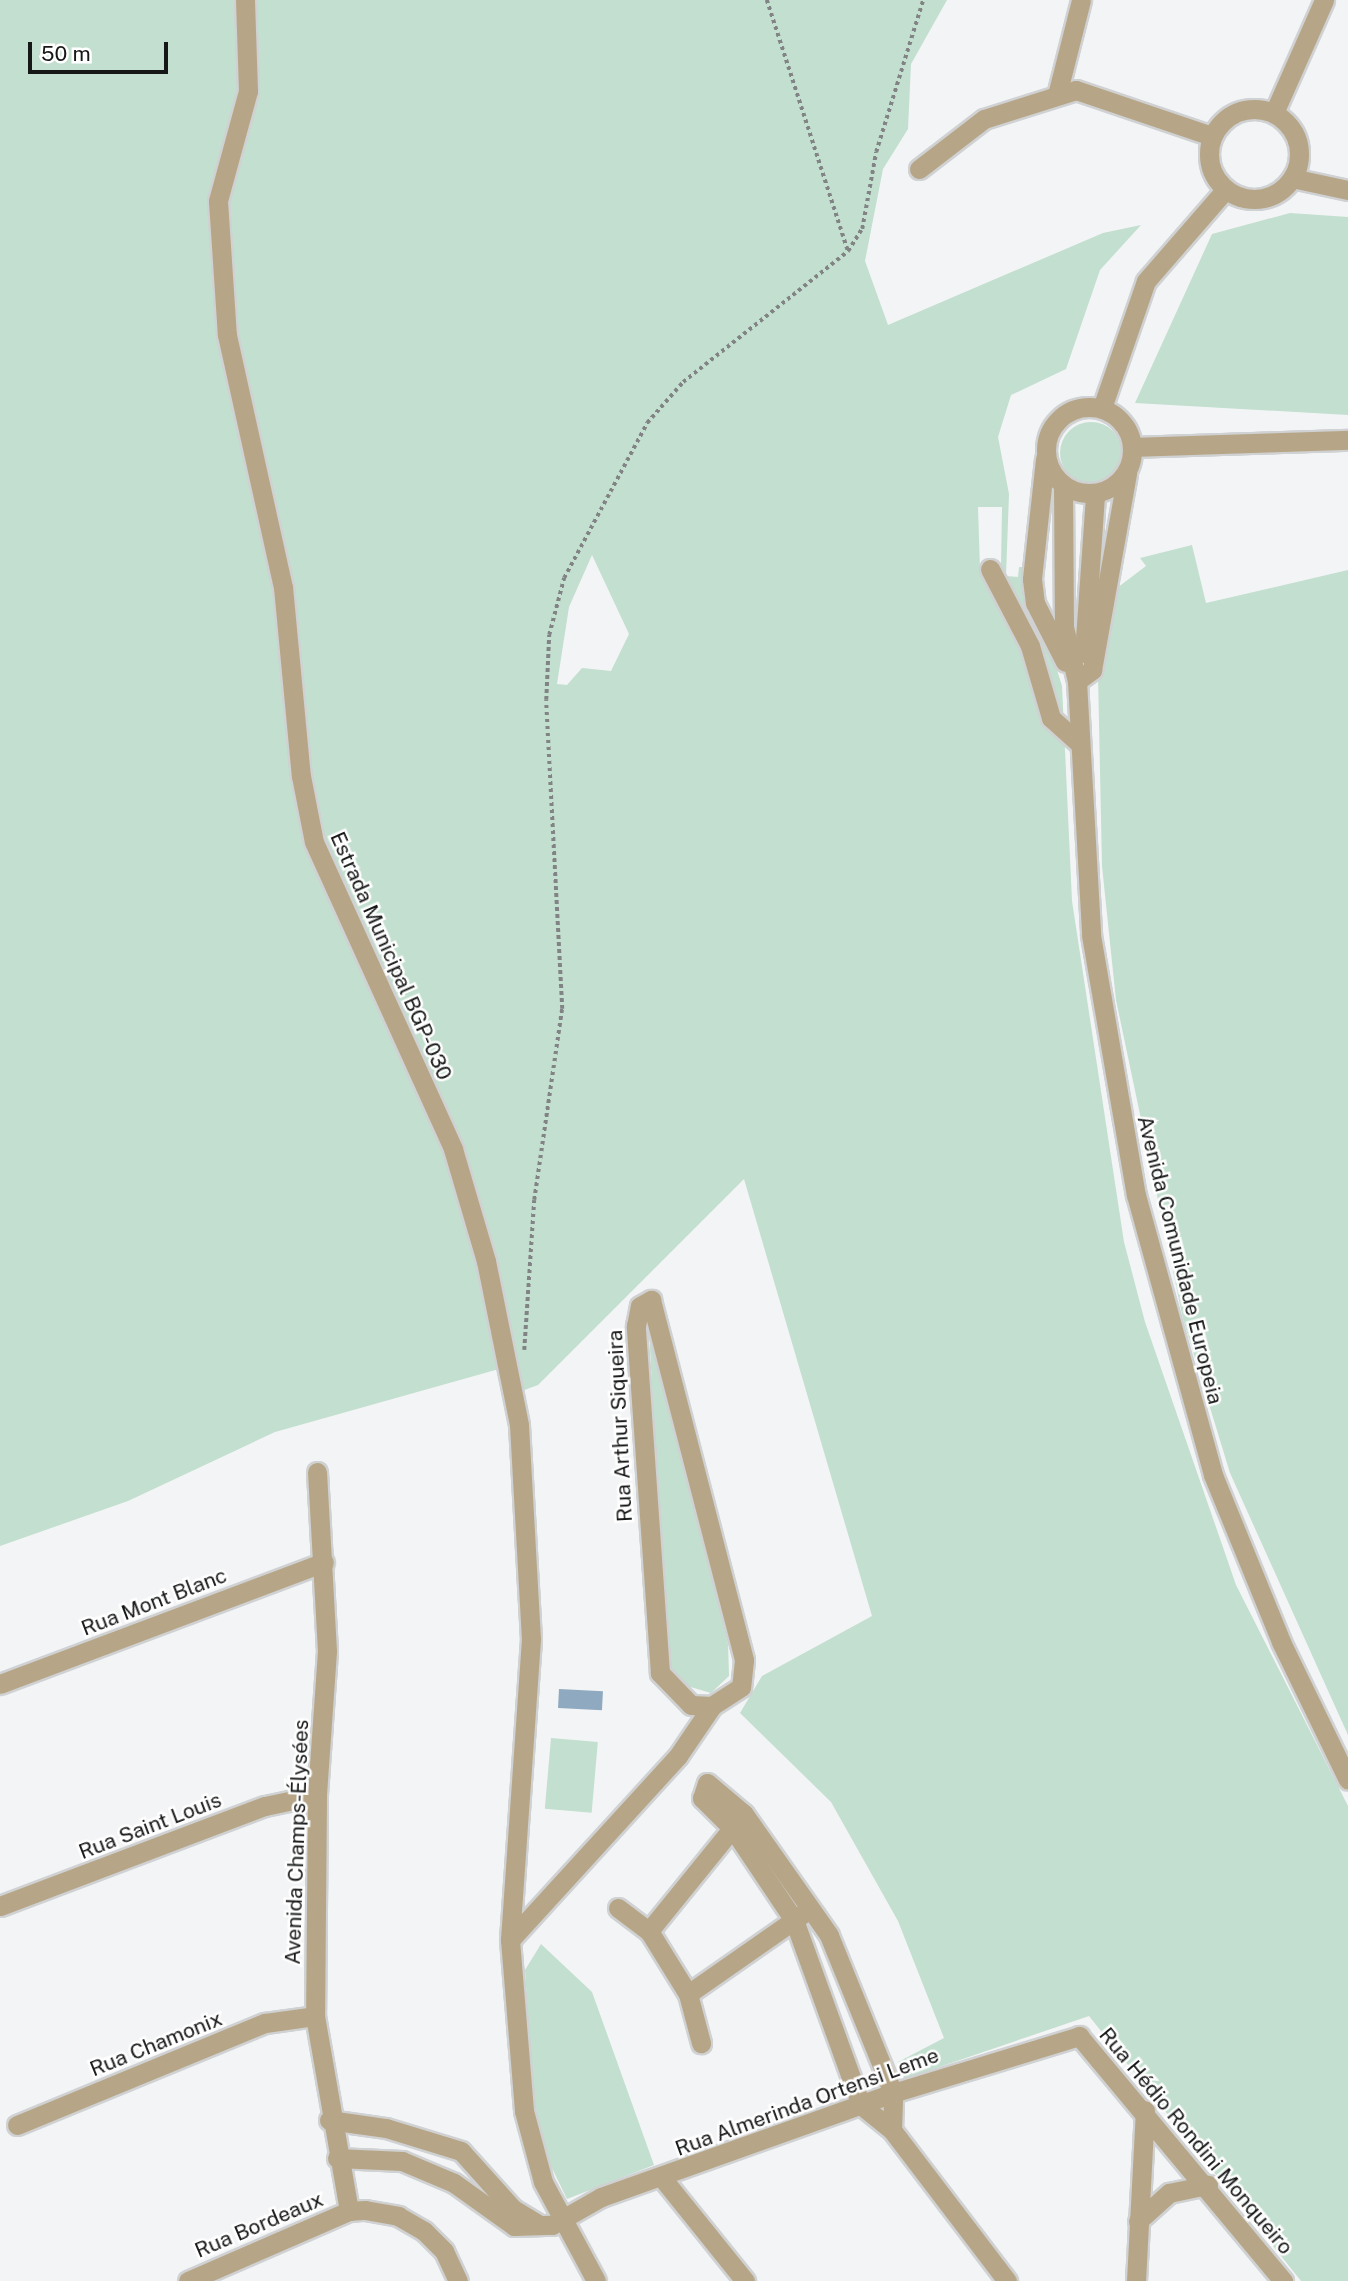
<!DOCTYPE html>
<html>
<head>
<meta charset="utf-8">
<style>
  body { margin:0 }
  #map { position:relative; width:1348px; height:2281px; overflow:hidden; background:#f3f4f6; font-family:"Public Sans",sans-serif }
  div>[style] { position:absolute }
  .green>* { inset:0; background:#c2dfcf; transform-origin:0 0 }
  .round { border-radius:50% }
  .water>* { inset:0; background:#8faac0; transform-origin:0 0 }
  .path>* { height:3.5px; margin-top:-1.75px; transform-origin:0; background:repeating-linear-gradient(90deg,#828384 0 3.5px,transparent 0 7px) }
  .roads { filter:drop-shadow(2px 0 #d0d1d2) drop-shadow(-2px 0 #d0d1d2) drop-shadow(0 2px #d0d1d2) drop-shadow(0 -2px #d0d1d2) }
  .minor>* { height:19px; margin:-9.5px; padding:0 9.5px; transform-origin:9.5px; border-radius:9.5px; background:#b6a687 }
  .minor>.ring { margin:-9.5px; padding:0; box-sizing:content-box; background:none; border:19px solid #b6a687; border-radius:50% }
  span { translate:-50% -50%; white-space:nowrap; text-align:center; line-height:1.15; -webkit-text-stroke:5px #fff; paint-order:stroke }
  .street-label { font-size:21px; color:#161717 }
  .scale { position:absolute; left:28px; top:42px; width:140px; height:32px; box-sizing:border-box; border:4px solid #161717; border-top:0; padding-left:9px; font-size:21px; line-height:24px; white-space:nowrap; color:#161717; -webkit-text-stroke:5px #fff; paint-order:stroke }
</style>
</head>
<body>
<div id="map">
  <div class="green">
    <div style="clip-path:polygon(evenodd,0 0,947px 0,911px 64px,908px 129px,883px 169px,865px 261px,888px 325px,1103px 233px,1141px 225px,1100px 270px,1066px 369px,1011px 395px,998px 437px,1009px 494px,1006px 576px,1018px 577px,1019px 567px,1025px 567px,1062px 686px,1072px 901px,1124px 1242px,1145px 1322px,1236px 1585px,1348px 1806px,1348px 2281px,1301px 2281px,1089px 2016px,904px 2079px,898px 2062px,944px 2038px,898px 1921px,831px 1802px,740px 1713px,762px 1676px,872px 1616px,744px 1179px,538px 1385px,505px 1397px,499px 1369px,275px 1432px,128px 1501px,0 1546px,0 0,978px 507px,1002px 507px,1001px 568px,980px 570px,978px 507px,0 0,592px 555px,629px 634px,611px 671px,582px 668px,567px 685px,557px 684px,569px 607px,592px 555px)"></div>
    <div style="clip-path:polygon(1290px 213px,1348px 217px,1348px 415px,1135px 403px,1212px 234px)"></div>
    <div class="round" style="left:1060px;top:422px;width:62px;height:62px"></div>
    <div style="clip-path:polygon(1192px 545px,1206px 603px,1348px 570px,1348px 1735px,1230px 1473px,1183px 1319px,1116px 1000px,1102px 866px,1098px 675px,1117px 588px,1146px 566px,1140px 558px)"></div>
    <div style="clip-path:polygon(649px 1330px,656px 1334px,728px 1644px,729px 1676px,711px 1693px,687px 1686px,667px 1663px)"></div>
    <div style="left:551px;top:1738px;width:47px;height:71px;rotate:5deg"></div>
    <div style="clip-path:polygon(541px 1944px,592px 1992px,654px 2165px,567px 2199px,548px 2160px,533px 2096px,525px 1970px)"></div>
  </div>
  <div class="water">
    <div style="left:559px;top:1689px;width:44px;height:19px;rotate:3deg"></div>
  </div>
  <div class="path">
    <div style="left:767px;top:0;width:264px;rotate:72.1deg"></div>
    <div style="left:524px;top:1350px;width:150px;rotate:-86.2deg"></div>
    <div style="left:534px;top:1200px;width:193px;rotate:-81.7deg"></div>
    <div style="left:562px;top:1009px;width:309px;rotate:-93deg"></div>
    <div style="left:546px;top:700px;width:65px;rotate:-87.4deg"></div>
    <div style="left:549px;top:635px;width:59px;rotate:-75.3deg"></div>
    <div style="left:564px;top:578px;width:176px;rotate:-61.8deg"></div>
    <div style="left:647px;top:423px;width:55px;rotate:-48.7deg"></div>
    <div style="left:683px;top:382px;width:211px;rotate:-38.4deg"></div>
    <div style="left:848px;top:251px;width:26px;rotate:-58deg"></div>
    <div style="left:862px;top:229px;width:78px;rotate:-79.7deg"></div>
    <div style="left:876px;top:152px;width:159px;rotate:-72.8deg"></div>
  </div>
  <div class="roads">
    <div class="minor">
      <div style="left:245px;top:0;width:91px;rotate:88.1deg"></div>
      <div style="left:248px;top:91px;width:114px;rotate:105.3deg"></div>
      <div style="left:218px;top:201px;width:134px;rotate:86.2deg"></div>
      <div style="left:227px;top:335px;width:258px;rotate:77.5deg"></div>
      <div style="left:283px;top:587px;width:190px;rotate:84.6deg"></div>
      <div style="left:301px;top:776px;width:67px;rotate:78.9deg"></div>
      <div style="left:314px;top:842px;width:337px;rotate:65.6deg"></div>
      <div style="left:453px;top:1149px;width:117px;rotate:73.6deg"></div>
      <div style="left:486px;top:1261px;width:167px;rotate:78.6deg"></div>
      <div style="left:519px;top:1425px;width:214px;rotate:86.8deg"></div>
      <div style="left:531px;top:1639px;width:302px;rotate:94deg"></div>
      <div style="left:510px;top:1940px;width:172px;rotate:85.3deg"></div>
      <div style="left:524px;top:2111px;width:73px;rotate:75deg"></div>
      <div style="left:543px;top:2182px;width:112px;rotate:61.8deg"></div>
      <div style="left:1057px;top:95px;width:98px;rotate:-75.8deg"></div>
      <div class="ring" style="left:1209px;top:109px;width:71px;height:71px"></div>
      <div style="left:1274px;top:113px;width:124px;rotate:-66.1deg"></div>
      <div style="left:919px;top:169px;width:82px;rotate:-37.6deg"></div>
      <div style="left:984px;top:119px;width:96px;rotate:-17.5deg"></div>
      <div style="left:1076px;top:90px;width:144px;rotate:18.7deg"></div>
      <div style="left:1292px;top:178px;width:57px;rotate:12.1deg"></div>
      <div class="ring" style="left:1046px;top:407px;width:67px;height:67px"></div>
      <div style="left:1102px;top:408px;width:134px;rotate:-70.9deg"></div>
      <div style="left:1146px;top:281px;width:121px;rotate:-49deg"></div>
      <div style="left:1133px;top:447px;width:215px;rotate:-1.9deg"></div>
      <div style="left:1045px;top:459px;width:121px;rotate:96.2deg"></div>
      <div style="left:1032px;top:579px;width:24px;rotate:83deg"></div>
      <div style="left:1035px;top:603px;width:66px;rotate:63deg"></div>
      <div style="left:1063px;top:485px;width:142px;rotate:89.6deg"></div>
      <div style="left:1064px;top:627px;width:56px;rotate:76.5deg"></div>
      <div style="left:1077px;top:681px;width:254px;rotate:86.8deg"></div>
      <div style="left:1091px;top:935px;width:264px;rotate:80.2deg"></div>
      <div style="left:1136px;top:1195px;width:290px;rotate:74.6deg"></div>
      <div style="left:1213px;top:1475px;width:180px;rotate:67.8deg"></div>
      <div style="left:1281px;top:1642px;width:153px;rotate:64.1deg"></div>
      <div style="left:990px;top:569px;width:87px;rotate:62.5deg"></div>
      <div style="left:1030px;top:646px;width:75px;rotate:73.7deg"></div>
      <div style="left:1051px;top:718px;width:38px;rotate:42deg"></div>
      <div style="left:1084px;top:653px;width:159px;rotate:-86deg"></div>
      <div style="left:1077px;top:681px;width:19px;rotate:-36deg"></div>
      <div style="left:1092px;top:670px;width:200px;rotate:-79.9deg"></div>
      <div style="left:651px;top:1300px;width:372px;rotate:75.5deg"></div>
      <div style="left:744px;top:1660px;width:27px;rotate:96deg"></div>
      <div style="left:741px;top:1687px;width:35px;rotate:147deg"></div>
      <div style="left:712px;top:1706px;width:21px;rotate:-177deg"></div>
      <div style="left:691px;top:1705px;width:45px;rotate:-134.1deg"></div>
      <div style="left:660px;top:1673px;width:348px;rotate:-94deg"></div>
      <div style="left:636px;top:1326px;width:20px;rotate:-79deg"></div>
      <div style="left:640px;top:1306px;width:13px;rotate:-29deg"></div>
      <div style="left:317px;top:1472px;width:179px;rotate:86.8deg"></div>
      <div style="left:327px;top:1651px;width:144px;rotate:94deg"></div>
      <div style="left:317px;top:1795px;width:221px;rotate:90.5deg"></div>
      <div style="left:315px;top:2016px;width:198px;rotate:80.1deg"></div>
      <div style="left:0;top:1684px;width:346px;rotate:-20.6deg"></div>
      <div style="left:0;top:1906px;width:283px;rotate:-20.7deg"></div>
      <div style="left:265px;top:1806px;width:53px;rotate:-11.9deg"></div>
      <div style="left:618px;top:1908px;width:39px;rotate:37deg"></div>
      <div style="left:649px;top:1931px;width:74px;rotate:58.2deg"></div>
      <div style="left:688px;top:1994px;width:51px;rotate:75.1deg"></div>
      <div style="left:649px;top:1931px;width:143px;rotate:-51deg"></div>
      <div style="left:510px;top:1940px;width:249px;rotate:-47.6deg"></div>
      <div style="left:678px;top:1756px;width:60px;rotate:-55.8deg"></div>
      <div style="left:688px;top:1994px;width:141px;rotate:-34.9deg"></div>
      <div style="left:329px;top:2120px;width:58px;rotate:8deg"></div>
      <div style="left:386px;top:2128px;width:78px;rotate:17deg"></div>
      <div style="left:461px;top:2151px;width:78px;rotate:48.1deg"></div>
      <div style="left:513px;top:2209px;width:29px;rotate:31deg"></div>
      <div style="left:17px;top:2125px;width:268px;rotate:-22.4deg"></div>
      <div style="left:265px;top:2023px;width:50px;rotate:-8deg"></div>
      <div style="left:892px;top:2130px;width:37px;rotate:-88deg"></div>
      <div style="left:893px;top:2093px;width:170px;rotate:-112.1deg"></div>
      <div style="left:829px;top:1935px;width:148px;rotate:-125.1deg"></div>
      <div style="left:744px;top:1814px;width:48px;rotate:-140deg"></div>
      <div style="left:707px;top:1783px;width:16px;rotate:108deg"></div>
      <div style="left:702px;top:1798px;width:44px;rotate:45deg"></div>
      <div style="left:733px;top:1829px;width:110px;rotate:56.2deg"></div>
      <div style="left:794px;top:1920px;width:197px;rotate:70.1deg"></div>
      <div style="left:861px;top:2105px;width:40px;rotate:39deg"></div>
      <div style="left:892px;top:2130px;width:190px;rotate:52.7deg"></div>
      <div style="left:337px;top:2158px;width:65px;rotate:2.6deg"></div>
      <div style="left:402px;top:2161px;width:56px;rotate:22.9deg"></div>
      <div style="left:454px;top:2183px;width:74px;rotate:35.6deg"></div>
      <div style="left:514px;top:2226px;width:38px;rotate:-2deg"></div>
      <div style="left:552px;top:2225px;width:56px;rotate:-29.7deg"></div>
      <div style="left:601px;top:2197px;width:310px;rotate:-19.6deg"></div>
      <div style="left:893px;top:2093px;width:195px;rotate:-17deg"></div>
      <div style="left:1079px;top:2036px;width:319px;rotate:50.2deg"></div>
      <div style="left:663px;top:2179px;width:131px;rotate:51.2deg"></div>
      <div style="left:1138px;top:2221px;width:42px;rotate:-42.1deg"></div>
      <div style="left:1169px;top:2193px;width:40px;rotate:-12deg"></div>
      <div style="left:188px;top:2281px;width:176px;rotate:-23.5deg"></div>
      <div style="left:349px;top:2211px;width:16px;rotate:-4deg"></div>
      <div style="left:365px;top:2210px;width:34px;rotate:10deg"></div>
      <div style="left:398px;top:2216px;width:30px;rotate:30deg"></div>
      <div style="left:424px;top:2231px;width:28px;rotate:45deg"></div>
      <div style="left:444px;top:2251px;width:33px;rotate:65deg"></div>
      <div style="left:1136px;top:2281px;width:171px;rotate:-87deg"></div>
    </div>
  </div>
  <div class="street-label">
    <span style="left:391px;top:956px;rotate:66deg">Estrada Municipal BGP-030</span>
    <span style="left:1180px;top:1260px;rotate:76deg">Avenida Comunidade Europeia</span>
    <span style="left:620px;top:1426px;rotate:-93deg">Rua Arthur Siqueira</span>
    <span style="left:154px;top:1602px;rotate:-21deg">Rua Mont Blanc</span>
    <span style="left:150px;top:1826px;rotate:-21deg">Rua Saint Louis</span>
    <span style="left:297px;top:1842px;rotate:-88deg">Avenida Champs-Élysées</span>
    <span style="left:156px;top:2044px;rotate:-22deg">Rua Chamonix</span>
    <span style="left:807px;top:2102px;rotate:-20deg">Rua Almerinda Ortensi Leme</span>
    <span style="left:1196px;top:2141px;rotate:50deg">Rua Hédio Rondini Monqueiro</span>
    <span style="left:259px;top:2225px;rotate:-23deg">Rua Bordeaux</span>
  </div>
  <div class="scale">50 m</div>
</div>
</body>
</html>
